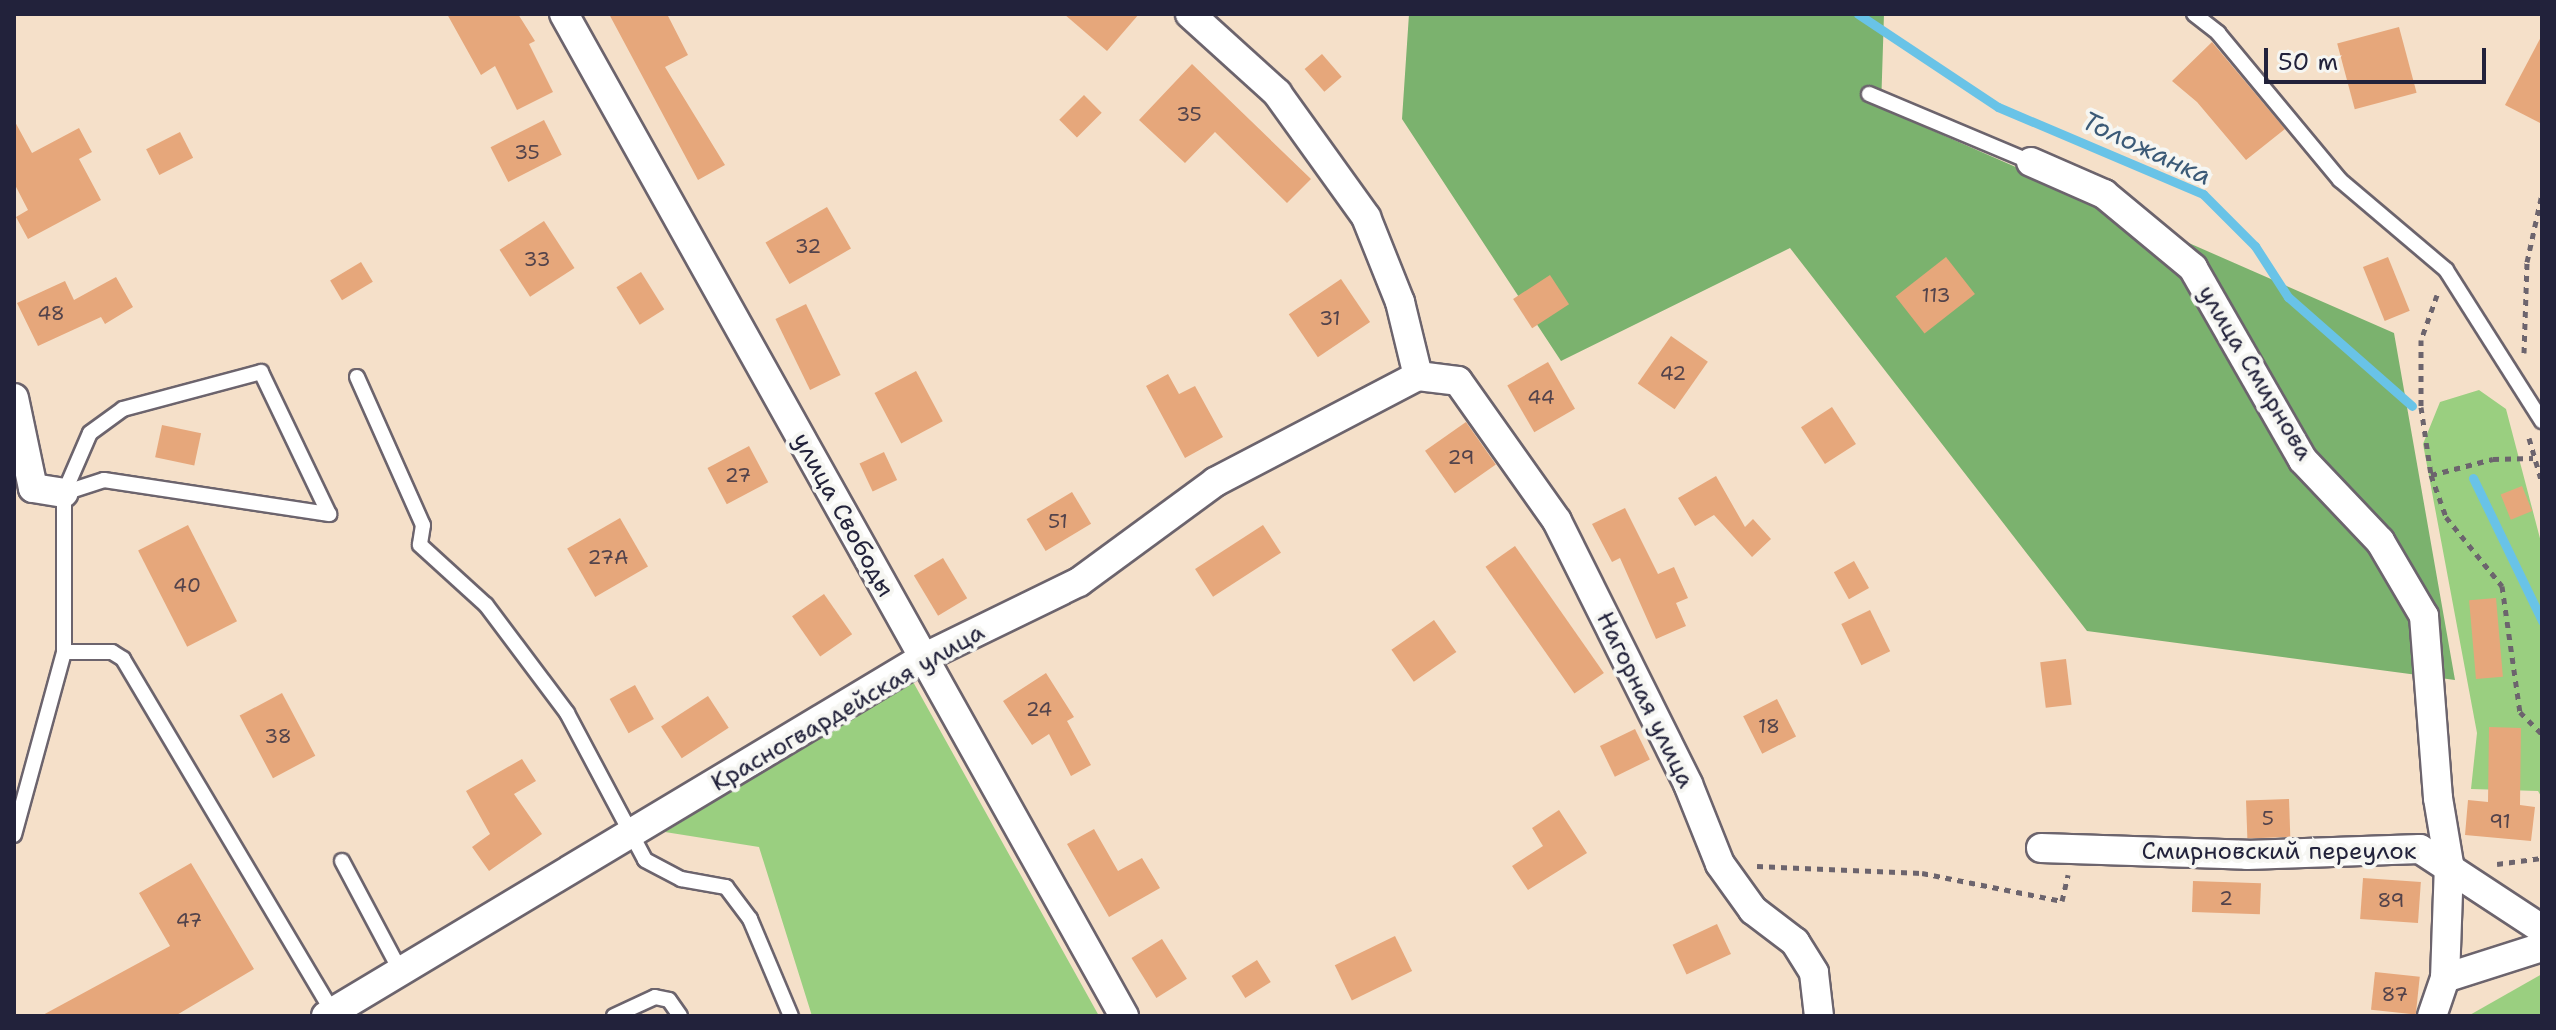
<!DOCTYPE html>
<meta charset="utf-8">
<style>
body{margin:0}
#map{position:relative;width:2556px;height:1030px;overflow:hidden;background:#f5e0c9;font-family:"Shantell Sans",sans-serif}
div>[style]{position:absolute}
.green>*{inset:0;background:#9acf80}
.forest>*{inset:0;background:#7bb26e}
.stream>*{height:9px;margin:-4.5px;padding:0 4.5px;transform-origin:4.5px;border-radius:4.5px;background:#69c3e7}
.building>*{inset:0;background:#e6a77b;transform-origin:0 0}
.path>*{height:5px;margin-top:-2.5px;transform-origin:0;background:repeating-linear-gradient(90deg,#6c646d 0 6px,transparent 0 12px)}
.roads{filter:drop-shadow(2px 0 #6c646d) drop-shadow(-2px 0 #6c646d) drop-shadow(0 2px #6c646d) drop-shadow(0 -2px #6c646d)}
.service>*{height:14px;margin:-7px;padding:0 7px;transform-origin:7px;border-radius:7px;background:#fff}
.minor>*{height:28px;margin:-14px;padding:0 14px;transform-origin:14px;border-radius:14px;background:#fff}
span{translate:-50% -50%;white-space:nowrap;text-align:center;line-height:1.15;-webkit-text-stroke:8px #f6f6f2;paint-order:stroke}
.number-label{font-size:20px;color:#53434b}
.number-label span{-webkit-text-stroke-width:0}
.street-label{font-size:24px;color:#22223b}
.water-label{font-size:26px;color:#3b5a77;font-style:italic}
.frame{position:absolute;inset:0;border:16px solid #22223b;pointer-events:none}
.scale{position:absolute;left:2264px;top:48px;width:222px;height:36px;box-sizing:border-box;border:4px solid #22223b;border-top:0;padding-left:10px;font-size:24px;line-height:28px;white-space:nowrap;color:#22223b;-webkit-text-stroke:6px #f6f6f2;paint-order:stroke}
</style>
<div id="map">
<div class="green">
<div style="clip-path:polygon(2479px 390px,2506px 409px,2542px 546px,2542px 798px,2538px 791px,2471px 789px,2477px 733px,2423px 444px,2440px 402px)"></div>
<div style="clip-path:polygon(912px 680px,1099px 1016px,812px 1016px,759px 847px,665px 832px)"></div>
<div style="clip-path:polygon(2542px 974px,2542px 1016px,2468px 1016px)"></div>
</div>
<div class="forest">
<div style="clip-path:polygon(1409px 14px,1884px 14px,1881px 108px,2394px 333px,2455px 680px,2087px 631px,1790px 248px,1561px 361px,1402px 119px)"></div>
</div>
<div class="stream">
<div style="left:1858px;top:14px;width:168px;rotate:33.6deg"></div>
<div style="left:1998px;top:107px;width:223px;rotate:23deg"></div>
<div style="left:2203px;top:194px;width:74px;rotate:45deg"></div>
<div style="left:2255px;top:246px;width:61px;rotate:57.1deg"></div>
<div style="left:2288px;top:297px;width:165px;rotate:41.3deg"></div>
<div style="left:2473px;top:478px;width:159px;rotate:64.2deg"></div>
</div>
<div class="building">
<div style="clip-path:polygon(447px 14px,518px 14px,535px 41px,529px 44px,553px 92px,517px 110px,495px 66px,481px 75px)"></div>
<div style="clip-path:polygon(609px 14px,667px 14px,688px 55px,665px 67px,725px 165px,698px 180px)"></div>
<div style="clip-path:polygon(1064px 14px,1139px 14px,1107px 51px)"></div>
<div style="left:2399px;top:27px;width:68px;height:64px;rotate:75deg"></div>
<div style="clip-path:polygon(2542px 35px,2542px 124px,2505px 105px)"></div>
<div style="clip-path:polygon(2212px 42px,2285px 129px,2246px 160px,2197px 102px,2172px 81px)"></div>
<div style="left:1322px;top:54px;width:30px;height:23px;rotate:49deg"></div>
<div style="clip-path:polygon(1192px 64px,1311px 179px,1287px 203px,1215px 132px,1185px 163px,1139px 120px)"></div>
<div style="left:1084px;top:95px;width:25px;height:35px;rotate:45deg"></div>
<div style="clip-path:polygon(14px 120px,32px 153px,79px 128px,92px 152px,79px 159px,101px 200px,28px 239px,16px 217px,28px 210px,14px 183px)"></div>
<div style="left:544px;top:120px;width:39px;height:60px;rotate:63deg"></div>
<div style="left:180px;top:132px;width:29px;height:38px;rotate:63deg"></div>
<div style="left:827px;top:207px;width:48px;height:71px;rotate:60deg"></div>
<div style="left:544px;top:221px;width:56px;height:53px;rotate:57deg"></div>
<div style="left:1946px;top:257px;width:47px;height:64px;rotate:52deg"></div>
<div style="left:2388px;top:257px;width:58px;height:27px;rotate:68deg"></div>
<div style="left:361px;top:262px;width:23px;height:36px;rotate:59deg"></div>
<div style="left:641px;top:272px;width:44px;height:29px;rotate:58deg"></div>
<div style="left:1550px;top:275px;width:35px;height:44px;rotate:57deg"></div>
<div style="clip-path:polygon(116px 277px,133px 307px,105px 324px,101px 317px,38px 346px,17px 303px,65px 281px,74px 300px)"></div>
<div style="left:1341px;top:279px;width:52px;height:63px;rotate:56deg"></div>
<div style="left:806px;top:304px;width:79px;height:34px;rotate:64deg"></div>
<div style="left:1671px;top:336px;width:45px;height:58px;rotate:35deg"></div>
<div style="left:1548px;top:362px;width:54px;height:47px;rotate:60deg"></div>
<div style="left:916px;top:371px;width:57px;height:47px;rotate:62deg"></div>
<div style="clip-path:polygon(1168px 374px,1179px 394px,1195px 386px,1223px 437px,1185px 458px,1146px 386px)"></div>
<div style="left:1832px;top:407px;width:44px;height:37px;rotate:57deg"></div>
<div style="left:1466px;top:422px;width:52px;height:50px;rotate:55deg"></div>
<div style="left:162px;top:425px;width:40px;height:33px;rotate:12deg"></div>
<div style="left:749px;top:446px;width:41px;height:47px;rotate:62deg"></div>
<div style="left:884px;top:452px;width:31px;height:27px;rotate:65deg"></div>
<div style="clip-path:polygon(1716px 476px,1745px 527px,1753px 519px,1771px 539px,1752px 557px,1714px 515px,1695px 526px,1678px 498px)"></div>
<div style="left:2522px;top:486px;width:27px;height:23px;rotate:68deg"></div>
<div style="left:1072px;top:492px;width:37px;height:53px;rotate:59deg"></div>
<div style="clip-path:polygon(1625px 508px,1658px 574px,1674px 567px,1688px 598px,1676px 603px,1686px 626px,1656px 639px,1620px 558px,1612px 562px,1592px 524px)"></div>
<div style="left:620px;top:518px;width:56px;height:61px;rotate:60deg"></div>
<div style="left:188px;top:525px;width:108px;height:56px;rotate:63deg"></div>
<div style="left:1263px;top:525px;width:33px;height:81px;rotate:57deg"></div>
<div style="left:1515px;top:546px;width:155px;height:36px;rotate:55deg"></div>
<div style="left:943px;top:558px;width:47px;height:34px;rotate:59deg"></div>
<div style="left:1854px;top:561px;width:31px;height:23px;rotate:61deg"></div>
<div style="left:824px;top:594px;width:49px;height:39px;rotate:55deg"></div>
<div style="left:2496px;top:598px;width:79px;height:27px;rotate:85deg"></div>
<div style="left:1870px;top:610px;width:46px;height:32px;rotate:64deg"></div>
<div style="left:1434px;top:620px;width:39px;height:52px;rotate:55deg"></div>
<div style="left:2066px;top:659px;width:46px;height:26px;rotate:83deg"></div>
<div style="clip-path:polygon(1046px 673px,1074px 717px,1067px 721px,1091px 765px,1071px 776px,1049px 734px,1032px 745px,1003px 701px)"></div>
<div style="left:635px;top:685px;width:39px;height:29px;rotate:61deg"></div>
<div style="left:282px;top:693px;width:71px;height:48px;rotate:62deg"></div>
<div style="left:708px;top:696px;width:38px;height:56px;rotate:57deg"></div>
<div style="left:1777px;top:699px;width:42px;height:38px;rotate:63deg"></div>
<div style="clip-path:polygon(2489px 727px,2521px 728px,2520px 805px,2535px 807px,2531px 841px,2465px 835px,2468px 800px,2488px 802px)"></div>
<div style="left:1635px;top:729px;width:34px;height:39px;rotate:64deg"></div>
<div style="clip-path:polygon(522px 759px,536px 781px,514px 794px,542px 834px,489px 871px,472px 847px,490px 834px,466px 791px)"></div>
<div style="left:2289px;top:799px;width:38px;height:43px;rotate:88deg"></div>
<div style="clip-path:polygon(1559px 810px,1587px 853px,1528px 890px,1512px 866px,1543px 846px,1532px 828px)"></div>
<div style="clip-path:polygon(1094px 829px,1118px 871px,1142px 858px,1160px 888px,1109px 917px,1067px 844px)"></div>
<div style="clip-path:polygon(191px 863px,254px 969px,175px 1016px,41px 1016px,170px 946px,139px 893px)"></div>
<div style="left:2363px;top:878px;width:58px;height:41px;rotate:4deg"></div>
<div style="left:2193px;top:881px;width:68px;height:31px;rotate:2deg"></div>
<div style="left:1717px;top:924px;width:33px;height:49px;rotate:65deg"></div>
<div style="left:1395px;top:936px;width:39px;height:67px;rotate:64deg"></div>
<div style="left:1162px;top:939px;width:47px;height:36px;rotate:58deg"></div>
<div style="left:1257px;top:960px;width:26px;height:30px;rotate:58deg"></div>
<div style="left:2375px;top:972px;width:45px;height:38px;rotate:6deg"></div>
</div>
<div class="path">
<div style="left:2437px;top:295px;width:48px;rotate:109.6deg"></div>
<div style="left:2421px;top:340px;width:67px;rotate:90deg"></div>
<div style="left:2421px;top:407px;width:69px;rotate:81.6deg"></div>
<div style="left:2431px;top:475px;width:45px;rotate:70.3deg"></div>
<div style="left:2446px;top:517px;width:89px;rotate:50.9deg"></div>
<div style="left:2502px;top:586px;width:127px;rotate:81.9deg"></div>
<div style="left:2520px;top:712px;width:31px;rotate:45deg"></div>
<div style="left:2524px;top:353px;width:91px;rotate:-88.1deg"></div>
<div style="left:2527px;top:262px;width:70px;rotate:-77.6deg"></div>
<div style="left:2529px;top:438px;width:47px;rotate:73.9deg"></div>
<div style="left:2431px;top:475px;width:64px;rotate:-14.5deg"></div>
<div style="left:2493px;top:459px;width:40px;rotate:-1.4deg"></div>
<div style="left:2497px;top:864px;width:45px;rotate:-7.6deg"></div>
<div style="left:1757px;top:866px;width:165px;rotate:2.4deg"></div>
<div style="left:1922px;top:873px;width:143px;rotate:11.3deg"></div>
<div style="left:2062px;top:901px;width:27px;rotate:-77deg"></div>
</div>
<div class="roads">
<div class="service">
<div style="left:2194px;top:14px;width:31px;rotate:38deg"></div>
<div style="left:2218px;top:33px;width:191px;rotate:50.3deg"></div>
<div style="left:2340px;top:180px;width:139px;rotate:40.3deg"></div>
<div style="left:2446px;top:270px;width:179px;rotate:57.6deg"></div>
<div style="left:1869px;top:94px;width:176px;rotate:22.8deg"></div>
<div style="left:357px;top:377px;width:162px;rotate:66deg"></div>
<div style="left:423px;top:525px;width:20px;rotate:99deg"></div>
<div style="left:420px;top:545px;width:89px;rotate:42.3deg"></div>
<div style="left:486px;top:605px;width:135px;rotate:53.1deg"></div>
<div style="left:567px;top:713px;width:166px;rotate:62deg"></div>
<div style="left:645px;top:860px;width:41px;rotate:27.8deg"></div>
<div style="left:681px;top:879px;width:46px;rotate:10.1deg"></div>
<div style="left:726px;top:887px;width:40px;rotate:53deg"></div>
<div style="left:750px;top:919px;width:105px;rotate:67.1deg"></div>
<div style="left:64px;top:493px;width:42px;rotate:-18deg"></div>
<div style="left:104px;top:480px;width:228px;rotate:8.6deg"></div>
<div style="left:64px;top:652px;width:48px"></div>
<div style="left:112px;top:652px;width:13px;rotate:32deg"></div>
<div style="left:123px;top:659px;width:411px;rotate:59.3deg"></div>
<div style="left:14px;top:835px;width:190px;rotate:-74.7deg"></div>
<div style="left:64px;top:652px;width:159px;rotate:-90deg"></div>
<div style="left:64px;top:493px;width:65px;rotate:-66.6deg"></div>
<div style="left:90px;top:433px;width:41px;rotate:-36deg"></div>
<div style="left:123px;top:409px;width:143px;rotate:-15deg"></div>
<div style="left:261px;top:372px;width:157px;rotate:64.4deg"></div>
<div style="left:342px;top:861px;width:126px;rotate:62deg"></div>
<div style="left:614px;top:1016px;width:45px;rotate:-24.9deg"></div>
<div style="left:655px;top:997px;width:14px;rotate:12deg"></div>
<div style="left:669px;top:1000px;width:19px;rotate:55deg"></div>
</div>
<div class="minor">
<div style="left:564px;top:14px;width:1148px;rotate:60.8deg"></div>
<div style="left:1190px;top:14px;width:118px;rotate:42.2deg"></div>
<div style="left:1277px;top:93px;width:153px;rotate:54.3deg"></div>
<div style="left:1366px;top:217px;width:92px;rotate:68.2deg"></div>
<div style="left:1400px;top:302px;width:76px;rotate:76.3deg"></div>
<div style="left:2031px;top:162px;width:80px;rotate:23.7deg"></div>
<div style="left:2104px;top:194px;width:116px;rotate:39.7deg"></div>
<div style="left:2193px;top:268px;width:221px;rotate:60.2deg"></div>
<div style="left:2303px;top:460px;width:112px;rotate:46.5deg"></div>
<div style="left:2380px;top:541px;width:87px;rotate:59.6deg"></div>
<div style="left:2424px;top:616px;width:183px;rotate:85.6deg"></div>
<div style="left:2438px;top:798px;width:67px;rotate:80.5deg"></div>
<div style="left:2449px;top:864px;width:114px;rotate:92deg"></div>
<div style="left:2445px;top:978px;width:40px;rotate:108.9deg"></div>
<div style="left:14px;top:398px;width:92px;rotate:78.1deg"></div>
<div style="left:33px;top:488px;width:31px;rotate:9deg"></div>
<div style="left:2041px;top:848px;width:206px;rotate:1.9deg"></div>
<div style="left:2247px;top:855px;width:173px;rotate:-2deg"></div>
<div style="left:2420px;top:849px;width:146px;rotate:33.3deg"></div>
<div style="left:2445px;top:978px;width:102px;rotate:-17.7deg"></div>
<div style="left:326px;top:1016px;width:696px;rotate:-30.95deg"></div>
<div style="left:923px;top:658px;width:174px;rotate:-26deg"></div>
<div style="left:1079px;top:582px;width:169px;rotate:-36.3deg"></div>
<div style="left:1215px;top:482px;width:229px;rotate:-27.6deg"></div>
<div style="left:1418px;top:376px;width:40px;rotate:7.1deg"></div>
<div style="left:1458px;top:381px;width:171px;rotate:54.7deg"></div>
<div style="left:1557px;top:521px;width:294px;rotate:63.5deg"></div>
<div style="left:1688px;top:784px;width:86px;rotate:68.2deg"></div>
<div style="left:1720px;top:864px;width:57px;rotate:54.3deg"></div>
<div style="left:1753px;top:910px;width:53px;rotate:37.3deg"></div>
<div style="left:1795px;top:942px;width:36px;rotate:58deg"></div>
<div style="left:1814px;top:973px;width:43px;rotate:83.4deg"></div>
</div>
</div>
<div class="number-label">
<span style="left:1189px;top:114px">35</span>
<span style="left:527px;top:152px">35</span>
<span style="left:808px;top:246px">32</span>
<span style="left:537px;top:259px">33</span>
<span style="left:1936px;top:295px">113</span>
<span style="left:51px;top:313px">48</span>
<span style="left:1330px;top:318px">31</span>
<span style="left:1673px;top:373px">42</span>
<span style="left:1541px;top:397px">44</span>
<span style="left:1461px;top:457px">29</span>
<span style="left:738px;top:475px">27</span>
<span style="left:1058px;top:521px">51</span>
<span style="left:608px;top:557px">27А</span>
<span style="left:187px;top:585px">40</span>
<span style="left:1039px;top:709px">24</span>
<span style="left:1769px;top:726px">18</span>
<span style="left:278px;top:736px">38</span>
<span style="left:2268px;top:818px">5</span>
<span style="left:2500px;top:821px">91</span>
<span style="left:2226px;top:898px">2</span>
<span style="left:2391px;top:900px">89</span>
<span style="left:189px;top:920px">47</span>
<span style="left:2395px;top:994px">87</span>
</div>
<div class="street-label">
<span style="left:2255px;top:373px;rotate:59deg">улица Смирнова</span>
<span style="left:843px;top:515px;rotate:61deg">улица Свободы</span>
<span style="left:1645px;top:700px;rotate:64deg">Нагорная улица</span>
<span style="left:848px;top:708px;rotate:-30deg">Красногвардейская улица</span>
<span style="left:2279px;top:852px">Смирновский переулок</span>
</div>
<div class="water-label">
<span style="left:2147px;top:148px;rotate:25deg">Толожанка</span>
</div>
<div class="frame"></div>
<div class="scale">50 m</div>
</div>
